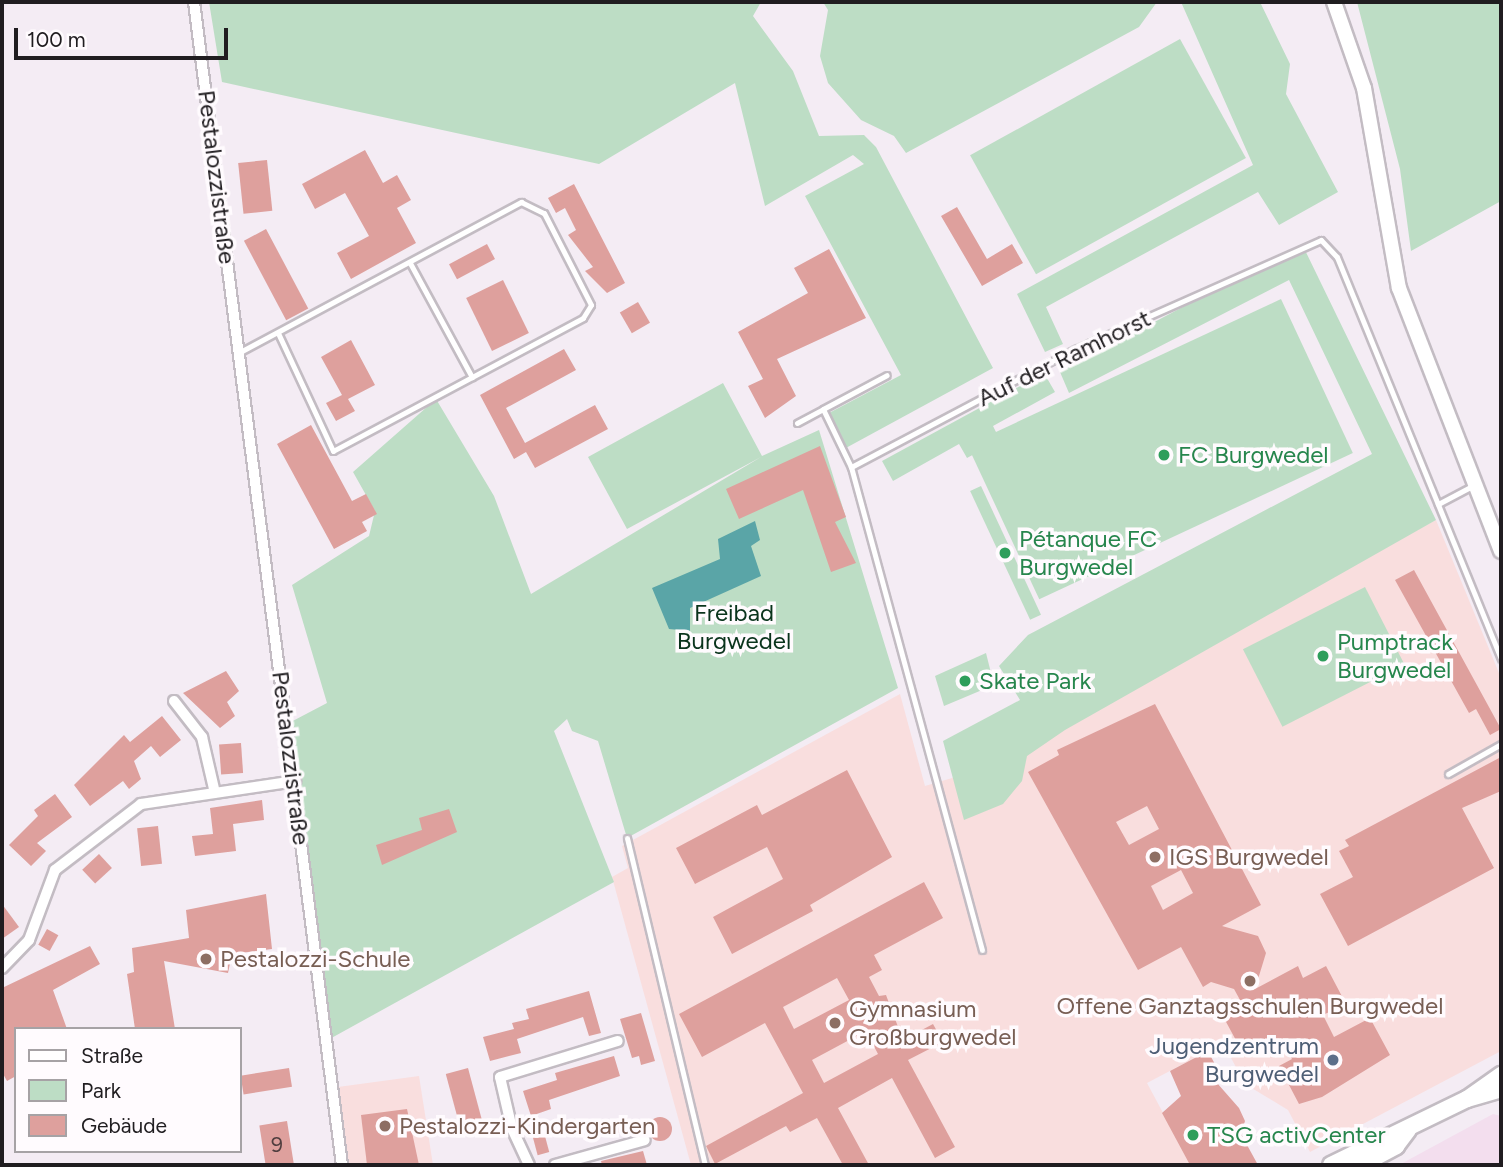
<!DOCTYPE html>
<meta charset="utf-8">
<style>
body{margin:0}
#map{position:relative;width:1503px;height:1167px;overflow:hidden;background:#f4ecf4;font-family:Figtree,sans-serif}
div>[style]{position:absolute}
.commercial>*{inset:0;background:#f3deee}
.education>*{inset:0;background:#f9dede}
.green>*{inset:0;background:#bdddc5;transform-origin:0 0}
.water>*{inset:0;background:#5aa5a7}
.building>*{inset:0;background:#dea09d;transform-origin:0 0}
.round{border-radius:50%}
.roads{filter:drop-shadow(2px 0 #c3bcc3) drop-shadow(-2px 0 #c3bcc3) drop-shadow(0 2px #c3bcc3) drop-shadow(0 -2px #c3bcc3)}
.service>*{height:5px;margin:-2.5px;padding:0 2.5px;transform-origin:2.5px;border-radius:2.5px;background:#fff}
.minor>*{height:10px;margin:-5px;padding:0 5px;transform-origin:5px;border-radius:5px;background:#fff}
.tertiary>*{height:14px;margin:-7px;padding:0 7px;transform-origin:7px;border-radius:7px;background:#fff}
.secondary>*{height:16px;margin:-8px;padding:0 8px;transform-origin:8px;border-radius:8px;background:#fff}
.dots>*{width:19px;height:19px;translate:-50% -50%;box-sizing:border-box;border:4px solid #fffbfe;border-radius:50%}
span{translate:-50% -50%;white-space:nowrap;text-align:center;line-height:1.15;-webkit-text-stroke:7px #fffbfe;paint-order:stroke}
.number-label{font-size:21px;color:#503e3f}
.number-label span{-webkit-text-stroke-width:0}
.street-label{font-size:24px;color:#201d20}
.leisure-label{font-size:24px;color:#27864d}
.left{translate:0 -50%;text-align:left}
.park-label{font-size:24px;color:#0a341c}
.education-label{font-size:24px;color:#785e54}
.service-label{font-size:24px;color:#4e5e75}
.right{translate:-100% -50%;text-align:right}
.frame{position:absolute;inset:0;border:4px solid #201d20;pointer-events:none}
.legend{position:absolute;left:14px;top:1027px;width:228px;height:126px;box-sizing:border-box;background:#fffbfe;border:2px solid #a6a2a5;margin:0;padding:9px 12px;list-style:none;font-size:21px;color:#201d20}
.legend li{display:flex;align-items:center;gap:14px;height:35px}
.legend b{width:35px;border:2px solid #a6a2a5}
.scale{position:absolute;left:14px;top:28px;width:214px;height:32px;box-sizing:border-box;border:4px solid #201d20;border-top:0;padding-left:9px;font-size:21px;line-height:24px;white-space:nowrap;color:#201d20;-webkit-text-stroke:5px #fffbfe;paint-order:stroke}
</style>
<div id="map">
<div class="commercial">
<div style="clip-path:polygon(1493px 1114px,1501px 1116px,1501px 1165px,1399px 1165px)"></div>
</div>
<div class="education">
<div style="clip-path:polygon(1436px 520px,1501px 678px,1501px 1051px,1310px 1152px,1288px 1110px,1245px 1084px,1223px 1043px,1147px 1083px,1191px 1165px,691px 1165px,612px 877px,628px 868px,622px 846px,900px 694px,925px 786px,952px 778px)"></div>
<div style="clip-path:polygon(419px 1076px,433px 1165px,349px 1165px,338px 1087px)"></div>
</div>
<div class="green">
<div style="clip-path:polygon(209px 2px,761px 2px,753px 16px,793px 71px,819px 136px,864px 135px,876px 147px,993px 368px,844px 449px,829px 413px,901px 375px,805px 196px,864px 164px,853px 155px,765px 206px,735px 83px,599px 164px,222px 82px)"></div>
<div style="clip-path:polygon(823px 2px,1157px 2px,1139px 27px,906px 153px,894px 136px,861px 120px,828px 83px,820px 56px,828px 10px)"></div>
<div style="clip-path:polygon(1181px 2px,1260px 2px,1290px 64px,1286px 94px,1338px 192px,1279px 225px,1258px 192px,1046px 307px,1063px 344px,1045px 352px,1017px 294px,1253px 165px)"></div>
<div style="clip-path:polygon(1357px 2px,1501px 2px,1501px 201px,1411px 251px,1400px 169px)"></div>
<div style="left:1180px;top:39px;width:136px;height:240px;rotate:61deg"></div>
<div style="clip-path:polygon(1302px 244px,1436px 520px,1065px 730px,1027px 756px,1022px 781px,1003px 804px,964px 820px,943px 741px,1020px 700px,999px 666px,1028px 635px,1372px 454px,1289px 280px,1069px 393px,1060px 372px)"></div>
<div style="left:1281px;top:299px;width:170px;height:346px;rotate:65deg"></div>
<div style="clip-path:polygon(1044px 373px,1055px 392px,993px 426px,1000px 440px,967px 458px,959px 444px,893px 481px,882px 461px)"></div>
<div style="clip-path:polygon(723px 383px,762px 456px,819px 430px,898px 688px,627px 838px,598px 741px,572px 731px,567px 719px,554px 731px,614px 882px,326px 1041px,287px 724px,327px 703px,292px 585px,369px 536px,375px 511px,353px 472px,436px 399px,494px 496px,531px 594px,761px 457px,627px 529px,588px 457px)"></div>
<div style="left:981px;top:486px;width:142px;height:12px;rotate:65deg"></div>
<div style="left:1365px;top:587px;width:87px;height:137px;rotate:63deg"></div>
<div style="clip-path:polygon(986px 653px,994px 685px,944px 706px,935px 676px)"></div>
</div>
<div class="water">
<div style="clip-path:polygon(755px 521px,760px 540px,751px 546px,761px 576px,690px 608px,690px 631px,669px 629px,652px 588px,720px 559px,718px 539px)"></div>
</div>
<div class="building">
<div style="clip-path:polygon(365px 150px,383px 183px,397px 175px,411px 200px,397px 208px,416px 243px,351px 279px,337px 253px,369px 236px,345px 193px,315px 209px,302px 184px)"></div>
<div style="left:267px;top:160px;width:51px;height:29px;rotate:84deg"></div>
<div style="clip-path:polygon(574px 184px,625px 283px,607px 293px,585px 271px,593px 267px,568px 235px,576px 230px,565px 208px,556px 213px,548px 198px)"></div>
<div style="clip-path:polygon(957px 207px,987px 259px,1012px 244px,1023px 263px,982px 286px,941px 216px)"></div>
<div style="left:266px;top:229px;width:90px;height:25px;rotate:62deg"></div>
<div style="left:487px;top:244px;width:17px;height:43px;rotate:62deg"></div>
<div style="clip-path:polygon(829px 249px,866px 318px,777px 359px,796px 396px,765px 418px,748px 386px,763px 379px,738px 332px,808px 293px,794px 268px)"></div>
<div style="left:503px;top:280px;width:59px;height:41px;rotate:64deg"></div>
<div style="left:638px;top:302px;width:24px;height:21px;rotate:60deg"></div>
<div style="clip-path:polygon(351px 340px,375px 385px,348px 399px,355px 411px,336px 421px,326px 403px,342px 395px,321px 357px)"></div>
<div style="clip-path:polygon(564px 349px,576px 370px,506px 408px,525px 443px,595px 405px,608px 429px,535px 468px,526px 452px,514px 459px,480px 395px)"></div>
<div style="clip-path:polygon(311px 425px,352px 501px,366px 494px,377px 514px,362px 522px,367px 531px,334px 549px,277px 444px)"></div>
<div style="clip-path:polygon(820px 446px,846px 517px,835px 522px,856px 563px,831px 572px,803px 490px,739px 519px,726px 489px)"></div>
<div style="clip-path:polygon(1414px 570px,1501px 729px,1490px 735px,1476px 709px,1469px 713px,1395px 580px)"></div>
<div style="clip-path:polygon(226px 671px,239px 691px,227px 702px,235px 716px,220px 728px,183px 693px)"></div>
<div style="clip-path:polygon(evenodd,1155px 704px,1261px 905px,1222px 926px,1258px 936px,1266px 953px,1255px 989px,1298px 966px,1303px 978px,1326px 966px,1346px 1004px,1323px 1015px,1334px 1037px,1370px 1018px,1390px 1055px,1322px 1097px,1299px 1104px,1279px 1066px,1292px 1059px,1281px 1038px,1245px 1057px,1225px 1020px,1245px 1009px,1234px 989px,1211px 982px,1203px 987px,1181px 947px,1138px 970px,1028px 772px,1059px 755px,1057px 750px,1155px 704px,1147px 806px,1159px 829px,1129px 845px,1116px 822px,1147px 806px,1155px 704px,1181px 870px,1193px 893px,1163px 910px,1151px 886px,1181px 870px)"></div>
<div style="clip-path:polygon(162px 716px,181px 740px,160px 757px,151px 746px,134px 761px,141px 779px,129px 789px,123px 781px,90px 806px,74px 785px,124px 735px,130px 742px)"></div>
<div style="left:241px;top:743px;width:30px;height:22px;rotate:86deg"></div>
<div style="clip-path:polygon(1501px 757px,1501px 791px,1462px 808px,1494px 868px,1348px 946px,1320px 894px,1353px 877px,1339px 851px,1349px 846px,1345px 840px)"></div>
<div style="clip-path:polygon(847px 770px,892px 857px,810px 905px,813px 911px,732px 954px,713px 917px,783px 879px,767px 847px,695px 884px,676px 848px,757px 805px,762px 815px)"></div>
<div style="clip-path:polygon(55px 794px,72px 817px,37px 843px,46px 851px,31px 866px,9px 845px,38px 816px,34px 810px)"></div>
<div style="clip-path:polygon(262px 800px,264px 820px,233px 824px,236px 851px,195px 856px,192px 836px,213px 834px,210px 808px)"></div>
<div style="clip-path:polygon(449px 809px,457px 832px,382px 865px,376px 845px,422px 830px,419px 818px)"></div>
<div style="left:158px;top:826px;width:38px;height:21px;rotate:84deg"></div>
<div style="left:99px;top:854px;width:19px;height:23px;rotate:47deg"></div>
<div style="clip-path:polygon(evenodd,924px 882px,943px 918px,874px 955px,882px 970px,869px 977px,879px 996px,886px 995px,903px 1040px,933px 1024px,943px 1042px,908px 1060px,955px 1147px,935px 1158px,892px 1078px,838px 1108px,869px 1165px,843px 1165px,817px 1118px,790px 1132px,786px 1126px,715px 1164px,706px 1146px,803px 1093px,765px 1023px,702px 1057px,679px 1014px,924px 882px,837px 978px,849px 1000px,794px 1029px,783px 1007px,837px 978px,924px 882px,866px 1031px,878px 1054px,824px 1083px,812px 1060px,866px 1031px)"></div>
<div style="clip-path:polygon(266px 894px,272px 949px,232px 954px,228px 973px,164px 961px,175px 1029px,135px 1029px,127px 974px,134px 972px,132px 948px,189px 938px,186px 910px)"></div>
<div style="clip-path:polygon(2px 904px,19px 927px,2px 939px)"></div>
<div style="left:47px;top:929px;width:13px;height:18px;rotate:29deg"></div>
<div style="clip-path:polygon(90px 946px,100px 964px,53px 990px,67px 1029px,16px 1029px,16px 1076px,7px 1081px,2px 1072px,2px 988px)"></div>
<div style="clip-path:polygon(589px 991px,601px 1033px,589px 1036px,583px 1017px,517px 1039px,521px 1053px,490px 1061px,483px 1037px,514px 1029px,512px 1023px,529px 1019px,526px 1009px)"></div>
<div style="clip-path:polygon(641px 1013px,655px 1061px,641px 1065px,639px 1056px,632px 1058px,620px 1019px)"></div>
<div style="clip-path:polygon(1208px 1051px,1218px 1070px,1210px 1075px,1239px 1108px,1245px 1121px,1241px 1134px,1258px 1165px,1190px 1165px,1162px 1113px,1181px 1096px,1170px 1071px)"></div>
<div style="clip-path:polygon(614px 1056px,620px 1076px,549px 1100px,551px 1109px,531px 1116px,523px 1091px,557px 1080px,555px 1073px)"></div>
<div style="left:289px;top:1068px;width:19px;height:49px;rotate:81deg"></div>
<div style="left:468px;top:1068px;width:54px;height:23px;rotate:75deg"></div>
<div style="clip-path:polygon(407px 1109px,419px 1165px,367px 1165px,361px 1115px)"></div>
<div class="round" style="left:648px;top:1117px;width:24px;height:24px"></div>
<div style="left:627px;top:1117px;width:12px;height:19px;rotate:70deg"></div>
<div style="left:287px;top:1121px;width:45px;height:28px;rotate:81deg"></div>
<div style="left:542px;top:1125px;width:28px;height:12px;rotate:75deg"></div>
<div style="clip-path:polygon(643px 1151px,647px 1165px,602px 1165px,601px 1161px)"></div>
</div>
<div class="roads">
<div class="service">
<div style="left:410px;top:263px;width:130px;rotate:61.5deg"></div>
<div style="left:240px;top:352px;width:319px;rotate:-28.1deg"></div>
<div style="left:521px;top:202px;width:25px;rotate:26deg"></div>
<div style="left:544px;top:213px;width:103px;rotate:62.9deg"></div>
<div style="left:591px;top:305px;width:15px;rotate:122deg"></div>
<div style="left:583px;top:318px;width:283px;rotate:152deg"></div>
<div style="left:333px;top:451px;width:130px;rotate:-115deg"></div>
<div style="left:797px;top:423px;width:30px;rotate:-28deg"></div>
<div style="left:851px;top:467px;width:64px;rotate:-115.8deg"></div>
<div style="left:823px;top:409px;width:72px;rotate:-28deg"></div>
<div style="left:1438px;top:504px;width:41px;rotate:-27.8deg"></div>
<div style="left:1448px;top:774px;width:61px;rotate:-29.5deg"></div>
<div style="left:627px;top:838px;width:336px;rotate:76.6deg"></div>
<div style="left:982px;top:950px;width:500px;rotate:-105.17deg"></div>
<div style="left:851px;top:467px;width:253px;rotate:-27.8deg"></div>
<div style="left:1075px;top:349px;width:269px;rotate:-23.9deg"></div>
<div style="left:1321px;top:240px;width:23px;rotate:47deg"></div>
<div style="left:1337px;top:257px;width:434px;rotate:67.8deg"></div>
</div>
<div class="minor">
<div style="left:194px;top:2px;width:1172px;rotate:82.75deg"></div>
<div style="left:174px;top:701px;width:46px;rotate:52.1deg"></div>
<div style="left:202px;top:737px;width:57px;rotate:76.9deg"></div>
<div style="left:2px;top:968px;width:39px;rotate:-46deg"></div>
<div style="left:29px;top:940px;width:75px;rotate:-69.6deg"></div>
<div style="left:55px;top:870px;width:108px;rotate:-37.5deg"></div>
<div style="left:141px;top:804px;width:156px;rotate:-8.5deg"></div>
<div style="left:529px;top:1165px;width:40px;rotate:-115deg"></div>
<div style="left:512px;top:1129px;width:53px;rotate:-103deg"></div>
<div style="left:500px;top:1077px;width:123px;rotate:-17deg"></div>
<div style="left:555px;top:1165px;width:93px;rotate:-15.5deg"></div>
</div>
<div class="tertiary">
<div style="left:1334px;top:2px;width:91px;rotate:70.8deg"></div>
<div style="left:1364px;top:88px;width:203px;rotate:80.1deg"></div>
<div style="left:1399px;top:288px;width:282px;rotate:68.8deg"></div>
</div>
<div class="secondary">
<div style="left:1467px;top:1099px;width:35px;rotate:-16deg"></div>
<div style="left:1331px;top:1165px;width:151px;rotate:-25.9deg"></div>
<div style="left:1467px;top:1099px;width:42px;rotate:-35.2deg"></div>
<div style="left:1361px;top:1165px;width:40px;rotate:-28deg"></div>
<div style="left:1396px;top:1146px;width:20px;rotate:-53deg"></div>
</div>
</div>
<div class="dots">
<div style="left:1164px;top:455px;background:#2e9e5b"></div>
<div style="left:1005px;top:553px;background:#2e9e5b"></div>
<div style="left:1323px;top:656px;background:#2e9e5b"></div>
<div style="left:965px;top:681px;background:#2e9e5b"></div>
<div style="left:1155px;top:857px;background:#8d6e63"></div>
<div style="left:206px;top:959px;background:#8d6e63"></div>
<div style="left:1250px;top:981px;background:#8d6e63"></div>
<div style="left:835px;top:1023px;background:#8d6e63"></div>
<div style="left:1333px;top:1060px;background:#5c6f8a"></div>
<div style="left:385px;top:1126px;background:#8d6e63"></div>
<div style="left:1193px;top:1135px;background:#2e9e5b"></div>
</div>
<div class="number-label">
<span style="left:277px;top:1145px">9</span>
</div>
<div class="street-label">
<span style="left:217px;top:177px;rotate:83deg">Pestalozzistraße</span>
<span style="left:1064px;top:358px;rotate:-26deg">Auf der Ramhorst</span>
<span style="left:291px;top:758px;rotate:83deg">Pestalozzistraße</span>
</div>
<div class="leisure-label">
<span class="left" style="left:1178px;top:455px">FC Burgwedel</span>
<span class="left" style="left:1019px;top:553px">Pétanque FC<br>Burgwedel</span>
<span class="left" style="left:1337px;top:656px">Pumptrack<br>Burgwedel</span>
<span class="left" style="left:979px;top:681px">Skate Park</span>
<span class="left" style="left:1207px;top:1135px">TSG activCenter</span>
</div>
<div class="park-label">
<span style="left:734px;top:627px">Freibad<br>Burgwedel</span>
</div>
<div class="education-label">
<span class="left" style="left:1169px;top:857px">IGS Burgwedel</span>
<span class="left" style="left:220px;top:959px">Pestalozzi-Schule</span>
<span style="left:1250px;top:1006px">Offene Ganztagsschulen Burgwedel</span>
<span class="left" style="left:849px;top:1023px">Gymnasium<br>Großburgwedel</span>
<span class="left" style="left:399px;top:1126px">Pestalozzi-Kindergarten</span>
</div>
<div class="service-label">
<span class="right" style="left:1319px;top:1060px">Jugendzentrum<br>Burgwedel</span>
</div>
<div class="frame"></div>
<ul class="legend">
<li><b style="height:9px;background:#fff"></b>Straße</li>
<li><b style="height:19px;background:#bdddc5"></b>Park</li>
<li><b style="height:19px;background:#dea09d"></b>Gebäude</li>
</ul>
<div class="scale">100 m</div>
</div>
